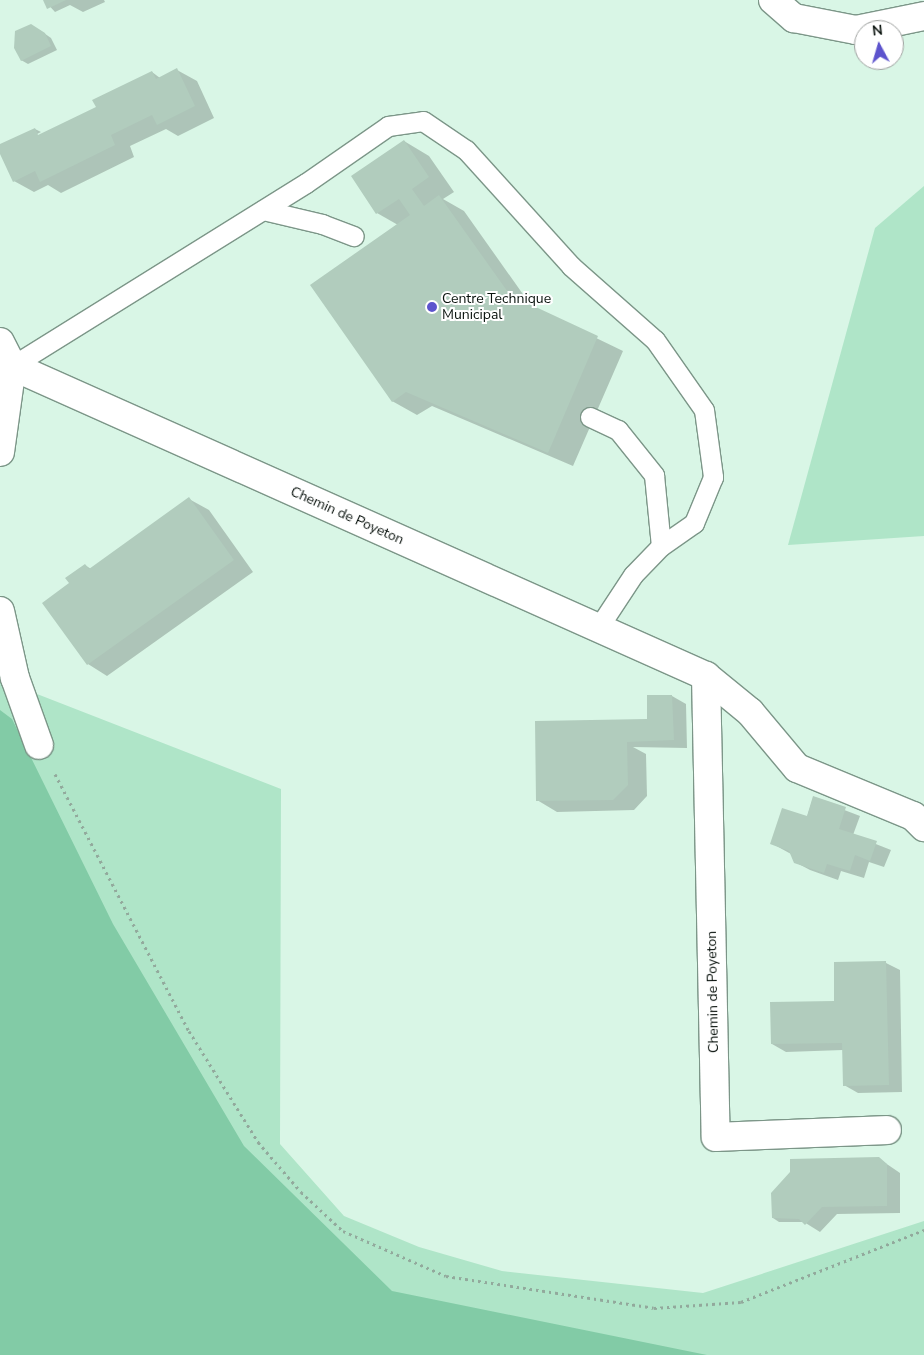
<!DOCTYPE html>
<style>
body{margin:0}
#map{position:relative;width:924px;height:1355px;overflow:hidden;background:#d9f6e6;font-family:"Nunito Sans",sans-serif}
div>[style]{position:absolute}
.green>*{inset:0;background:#afe5c8}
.forest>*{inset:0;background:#82cba6}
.shadow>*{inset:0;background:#0003}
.building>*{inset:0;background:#b1ccbd}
.path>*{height:3px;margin-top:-1.5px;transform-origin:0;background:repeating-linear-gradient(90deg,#92a99c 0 2.5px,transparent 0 6.5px)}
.roads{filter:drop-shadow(1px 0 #7c9688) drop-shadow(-1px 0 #7c9688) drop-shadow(0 1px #7c9688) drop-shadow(0 -1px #7c9688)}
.service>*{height:19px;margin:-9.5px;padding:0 9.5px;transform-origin:9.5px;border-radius:9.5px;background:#fff}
.minor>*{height:28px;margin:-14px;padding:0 14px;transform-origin:14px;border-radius:14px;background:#fff}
.dots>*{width:14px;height:14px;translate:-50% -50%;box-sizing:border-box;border:2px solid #fff;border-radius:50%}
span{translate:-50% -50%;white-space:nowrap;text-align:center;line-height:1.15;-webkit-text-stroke:4px #fff;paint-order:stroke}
.poi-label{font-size:14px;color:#09120d}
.left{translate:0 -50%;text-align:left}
.street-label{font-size:14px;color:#09120d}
.north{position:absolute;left:854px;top:20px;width:50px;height:50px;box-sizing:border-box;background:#fff;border:1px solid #9da09e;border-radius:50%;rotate:354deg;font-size:14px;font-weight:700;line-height:20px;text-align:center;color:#09120d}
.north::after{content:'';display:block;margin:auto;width:18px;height:22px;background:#5d54cd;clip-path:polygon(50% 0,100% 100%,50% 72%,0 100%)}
</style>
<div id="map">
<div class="green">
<div style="clip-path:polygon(924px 186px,924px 536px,788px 545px,875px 228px)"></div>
<div style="clip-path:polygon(0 670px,37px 694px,281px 789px,280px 1144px,344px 1216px,419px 1247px,502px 1271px,703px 1293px,924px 1221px,924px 1355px,0 1355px)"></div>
</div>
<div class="forest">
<div style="clip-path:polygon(0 710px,12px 719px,113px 924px,244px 1146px,392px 1291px,707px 1355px,0 1355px)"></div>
</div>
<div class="shadow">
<div style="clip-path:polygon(44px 0,104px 0,105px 2px,83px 12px,70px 5px,55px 12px)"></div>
<div style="clip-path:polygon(38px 29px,51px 38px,57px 50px,28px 64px,21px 60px)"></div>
<div style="clip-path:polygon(177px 70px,197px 81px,214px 118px,178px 136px,166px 129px,130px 146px,134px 157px,61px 193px,48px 185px,34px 192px,14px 181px,0 146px,35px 129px,41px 132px,25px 140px,27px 142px,98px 108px,152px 72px,160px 78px)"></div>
<div style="clip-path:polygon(404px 141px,429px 156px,454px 192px,443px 199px,464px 211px,532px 307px,623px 351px,573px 466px,432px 406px,417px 415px,392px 401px,398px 225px,377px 213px)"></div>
<div style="clip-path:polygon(189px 499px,209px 510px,253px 572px,107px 676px,88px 664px,85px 565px,91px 569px)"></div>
<div style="clip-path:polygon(672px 696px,686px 704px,687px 748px,633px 747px,646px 754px,647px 796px,634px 810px,557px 812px,537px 800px,649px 721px)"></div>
<div style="clip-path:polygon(813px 798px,860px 816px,853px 835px,891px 850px,884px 867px,869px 862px,864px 878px,841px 871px,838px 880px,810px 870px,795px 862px,791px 854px,771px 843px,807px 817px)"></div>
<div style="clip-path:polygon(886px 963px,900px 970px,902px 1092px,858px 1093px,844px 1085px,843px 1050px,786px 1052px,772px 1044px,836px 1002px)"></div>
<div style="clip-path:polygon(878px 1158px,900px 1173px,900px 1213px,837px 1214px,820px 1232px,804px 1222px,779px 1222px,773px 1218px)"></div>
</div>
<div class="building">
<div style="clip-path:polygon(43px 0,66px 0,47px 9px)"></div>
<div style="clip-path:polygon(31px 24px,45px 33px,51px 46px,21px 61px,14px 48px,15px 31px)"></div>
<div style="clip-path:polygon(177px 68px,195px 106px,157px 125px,152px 115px,111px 135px,115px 145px,40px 182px,35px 171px,13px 182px,0 154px,0 144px,35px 128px,38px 135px,96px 107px,92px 100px,152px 71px,156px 79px)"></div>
<div style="clip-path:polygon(404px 140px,429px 177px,412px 189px,424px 206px,439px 195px,510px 295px,598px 336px,548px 453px,406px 392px,392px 402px,310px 285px,410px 215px,399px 199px,376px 214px,351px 176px)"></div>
<div style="clip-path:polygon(189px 497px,234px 560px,87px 665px,42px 603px,69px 583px,65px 578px,85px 564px,89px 569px)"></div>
<div style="clip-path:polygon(647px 695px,672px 695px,674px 740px,627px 742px,628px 785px,613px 800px,536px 801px,535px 721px,647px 719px)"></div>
<div style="clip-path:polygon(813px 796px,846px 807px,839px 829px,877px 841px,870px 861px,855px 855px,850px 871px,827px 864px,824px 873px,794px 863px,789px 851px,770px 844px,782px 808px,807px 816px)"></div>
<div style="clip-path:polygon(886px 961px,889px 1085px,843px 1086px,842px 1043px,771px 1044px,770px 1002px,834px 1001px,834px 962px)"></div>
<div style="clip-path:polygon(879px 1157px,887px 1164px,887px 1206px,822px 1207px,805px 1225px,799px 1219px,772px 1218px,771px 1193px,790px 1172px,790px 1159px)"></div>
</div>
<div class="path">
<div style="left:55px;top:774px;width:290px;rotate:62.5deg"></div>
<div style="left:189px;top:1031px;width:131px;rotate:58.1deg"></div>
<div style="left:258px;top:1142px;width:66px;rotate:49.3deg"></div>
<div style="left:301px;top:1192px;width:57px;rotate:42.9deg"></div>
<div style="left:343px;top:1231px;width:112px;rotate:23.6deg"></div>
<div style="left:446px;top:1276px;width:210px;rotate:8.7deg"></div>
<div style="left:654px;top:1308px;width:87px;rotate:-3.9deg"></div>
<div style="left:741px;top:1302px;width:197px;rotate:-21.5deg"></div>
</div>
<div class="roads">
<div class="service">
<div style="left:263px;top:210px;width:61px;rotate:13.3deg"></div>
<div style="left:322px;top:224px;width:34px;rotate:21deg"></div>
<div style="left:12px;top:366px;width:346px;rotate:-31.9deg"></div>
<div style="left:306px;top:183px;width:100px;rotate:-34.8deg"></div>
<div style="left:388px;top:126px;width:35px;rotate:-8deg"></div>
<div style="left:423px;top:121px;width:52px;rotate:34deg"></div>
<div style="left:466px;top:150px;width:156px;rotate:47.8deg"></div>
<div style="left:571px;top:266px;width:112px;rotate:41.4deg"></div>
<div style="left:655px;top:340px;width:85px;rotate:55deg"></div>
<div style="left:704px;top:410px;width:68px;rotate:82.3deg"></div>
<div style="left:713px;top:477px;width:50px;rotate:112.4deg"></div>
<div style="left:694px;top:523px;width:40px;rotate:145.1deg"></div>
<div style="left:661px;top:546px;width:40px;rotate:134deg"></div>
<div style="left:633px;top:575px;width:64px;rotate:123.4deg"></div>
<div style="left:590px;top:417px;width:31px;rotate:25deg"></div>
<div style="left:618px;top:430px;width:58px;rotate:51.3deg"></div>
<div style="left:654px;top:475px;width:71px;rotate:84.4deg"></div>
</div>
<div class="minor">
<div style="left:773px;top:0;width:28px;rotate:41deg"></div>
<div style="left:794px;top:18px;width:63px;rotate:11deg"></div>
<div style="left:856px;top:30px;width:69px;rotate:-11.6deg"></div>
<div style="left:0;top:342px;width:27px;rotate:63deg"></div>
<div style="left:12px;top:366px;width:760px;rotate:24.07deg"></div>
<div style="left:706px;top:676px;width:57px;rotate:39.3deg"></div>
<div style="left:750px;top:712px;width:73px;rotate:50deg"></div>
<div style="left:797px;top:768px;width:126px;rotate:22.5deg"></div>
<div style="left:913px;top:816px;width:16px;rotate:45deg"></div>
<div style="left:0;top:452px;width:87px;rotate:-82.1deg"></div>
<div style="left:0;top:611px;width:69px;rotate:77.4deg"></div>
<div style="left:15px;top:678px;width:71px;rotate:70.3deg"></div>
<div style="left:706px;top:676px;width:461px;rotate:88.8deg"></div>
<div style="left:716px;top:1137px;width:171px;rotate:-2.3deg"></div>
</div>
</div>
<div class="dots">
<div style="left:432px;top:307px;background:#5d54cd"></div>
</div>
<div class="poi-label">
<span class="left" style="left:442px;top:307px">Centre Technique<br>Municipal</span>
</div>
<div class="street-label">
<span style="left:347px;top:516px;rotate:24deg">Chemin de Poyeton</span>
<span style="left:713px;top:992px;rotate:-91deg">Chemin de Poyeton</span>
</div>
<div class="north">N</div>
</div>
